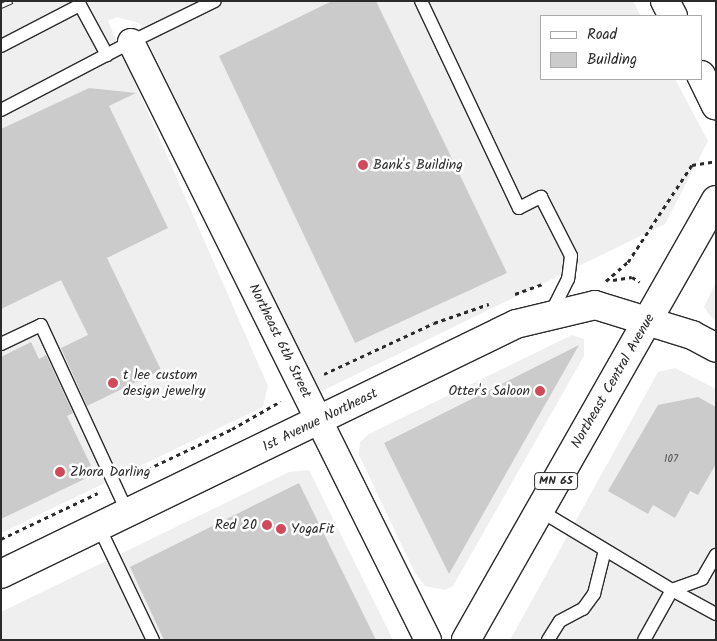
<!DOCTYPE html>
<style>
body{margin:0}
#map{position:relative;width:717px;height:641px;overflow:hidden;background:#fff;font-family:Kalam,sans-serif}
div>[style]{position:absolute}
.built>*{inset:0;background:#efefef}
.building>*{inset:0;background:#cbcbcb}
.path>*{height:3px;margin-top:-1.5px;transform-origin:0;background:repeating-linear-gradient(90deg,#2b2b2b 0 4px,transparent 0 8px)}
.roads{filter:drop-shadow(1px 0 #2b2b2b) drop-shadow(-1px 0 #2b2b2b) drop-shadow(0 1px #2b2b2b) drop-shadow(0 -1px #2b2b2b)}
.lane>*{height:12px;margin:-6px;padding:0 6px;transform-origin:6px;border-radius:6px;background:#fff}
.street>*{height:26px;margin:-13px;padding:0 13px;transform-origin:13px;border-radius:13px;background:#fff}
.secondary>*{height:28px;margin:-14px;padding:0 14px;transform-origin:14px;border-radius:14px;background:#fff}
.primary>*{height:28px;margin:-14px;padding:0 14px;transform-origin:14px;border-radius:14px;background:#fff}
.rail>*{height:5.5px;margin-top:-2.75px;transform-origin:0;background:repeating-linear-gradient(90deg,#fff 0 11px,#2b2b2b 0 22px);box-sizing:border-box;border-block:1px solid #2b2b2b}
.dots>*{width:14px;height:14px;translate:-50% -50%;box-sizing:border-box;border:2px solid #fff;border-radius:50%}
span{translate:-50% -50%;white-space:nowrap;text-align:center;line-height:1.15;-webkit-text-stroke:5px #fff;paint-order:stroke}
.number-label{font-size:11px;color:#535353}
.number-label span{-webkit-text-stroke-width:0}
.shield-label span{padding:1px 4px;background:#fff;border:1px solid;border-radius:4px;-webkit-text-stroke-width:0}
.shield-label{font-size:12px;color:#2b2b2b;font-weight:700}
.poi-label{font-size:14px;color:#2b2b2b}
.left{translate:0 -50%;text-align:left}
.right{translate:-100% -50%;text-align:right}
.street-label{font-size:14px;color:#2b2b2b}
.frame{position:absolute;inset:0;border:2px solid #2b2b2b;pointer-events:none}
.legend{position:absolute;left:540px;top:15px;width:162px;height:65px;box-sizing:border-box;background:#fff;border:1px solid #aaa;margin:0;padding:6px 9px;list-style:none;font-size:15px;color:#2b2b2b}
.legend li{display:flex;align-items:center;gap:10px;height:25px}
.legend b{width:25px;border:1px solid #aaa}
</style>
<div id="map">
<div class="built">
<div style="clip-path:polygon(1px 1px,633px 1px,641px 16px,541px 16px,541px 79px,675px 79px,708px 141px,665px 224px,314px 395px,139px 23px,117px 17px,108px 21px,268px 386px,263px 407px,1px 533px)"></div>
<div style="clip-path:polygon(716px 282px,716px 321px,711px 317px,704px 307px)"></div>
<div style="clip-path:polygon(572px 335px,584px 339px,584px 356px,453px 586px,445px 590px,425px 586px,415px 573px,359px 455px,360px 442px,369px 434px)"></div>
<div style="clip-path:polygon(675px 368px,716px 389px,716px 640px,510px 640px,658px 372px)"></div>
<div style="clip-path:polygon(309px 470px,393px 640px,1px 640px,1px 612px,289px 472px)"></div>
</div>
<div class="building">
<div style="clip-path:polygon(332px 1px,376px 1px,507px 273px,355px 343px,219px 56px)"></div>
<div style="clip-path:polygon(89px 88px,136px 93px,109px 106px,168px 228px,107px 258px,161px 370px,87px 406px,61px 348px,88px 335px,61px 280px,1px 309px,1px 129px)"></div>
<div style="clip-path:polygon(31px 342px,39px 359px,46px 355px,73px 413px,67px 416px,95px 474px,1px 519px,1px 357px)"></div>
<div style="clip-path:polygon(579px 345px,449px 574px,384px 443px)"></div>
<div style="clip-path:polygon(698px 397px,716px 407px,716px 464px,698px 495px,690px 491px,675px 518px,653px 505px,648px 514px,608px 491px,658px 405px)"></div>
<div style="clip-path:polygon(299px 483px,376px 640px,164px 640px,130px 567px)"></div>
</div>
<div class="path">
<div style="left:613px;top:280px;width:19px;rotate:-9deg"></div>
<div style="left:632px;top:277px;width:9px;rotate:32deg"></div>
<div style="left:606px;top:281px;width:29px;rotate:-41deg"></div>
<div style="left:628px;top:262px;width:116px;rotate:-56.6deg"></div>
<div style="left:692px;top:165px;width:24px;rotate:-9deg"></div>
<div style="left:515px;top:294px;width:29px;rotate:-20deg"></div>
<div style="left:324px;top:374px;width:121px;rotate:-24.9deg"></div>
<div style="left:434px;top:323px;width:58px;rotate:-19.1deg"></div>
<div style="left:133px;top:476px;width:110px;rotate:-25.4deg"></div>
<div style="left:232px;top:429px;width:56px;rotate:-29.7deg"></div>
<div style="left:1px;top:539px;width:107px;rotate:-25.4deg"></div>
</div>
<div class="roads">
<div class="lane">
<div style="left:421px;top:1px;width:229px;rotate:64.7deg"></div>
<div style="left:519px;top:208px;width:25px;rotate:-27deg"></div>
<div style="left:541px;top:197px;width:66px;rotate:63deg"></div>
<div style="left:571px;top:256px;width:23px;rotate:97deg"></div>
<div style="left:568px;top:279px;width:40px;rotate:116.6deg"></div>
<div style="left:1px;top:46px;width:89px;rotate:-27.4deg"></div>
<div style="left:80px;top:5px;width:57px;rotate:61.6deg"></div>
<div style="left:1px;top:110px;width:147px;rotate:-27.6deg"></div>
<div style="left:131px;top:42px;width:93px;rotate:-26deg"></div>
<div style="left:1px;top:344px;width:44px;rotate:-25.4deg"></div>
<div style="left:41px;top:325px;width:207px;rotate:65.2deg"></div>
<div style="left:539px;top:510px;width:155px;rotate:31deg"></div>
<div style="left:672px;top:590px;width:57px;rotate:119.2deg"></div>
<div style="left:99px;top:527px;width:125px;rotate:64.5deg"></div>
<div style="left:672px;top:590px;width:32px;rotate:-20deg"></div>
<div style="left:702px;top:579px;width:28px;rotate:-60deg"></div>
<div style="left:672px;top:590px;width:50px;rotate:28.6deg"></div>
<div style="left:548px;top:640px;width:22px;rotate:-58deg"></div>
<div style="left:560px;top:621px;width:26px;rotate:-28deg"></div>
<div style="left:583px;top:609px;width:19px;rotate:-54deg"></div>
<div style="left:594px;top:594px;width:45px;rotate:-76deg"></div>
</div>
<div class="street">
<div style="left:131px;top:42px;width:668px;rotate:63.59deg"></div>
</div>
<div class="secondary">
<div style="left:665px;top:1px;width:17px;rotate:62deg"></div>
<div style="left:701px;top:75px;width:34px;rotate:64deg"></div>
<div style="left:1px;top:574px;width:572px;rotate:-25.89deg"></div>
<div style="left:516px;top:324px;width:81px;rotate:-13.5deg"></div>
<div style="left:595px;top:305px;width:102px;rotate:17.2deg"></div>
<div style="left:692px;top:335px;width:27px;rotate:28deg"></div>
</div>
<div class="primary">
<div style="left:466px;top:640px;width:506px;rotate:-60.4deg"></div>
</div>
</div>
<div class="rail">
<div style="left:1px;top:6px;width:12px;rotate:-24deg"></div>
</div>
<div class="dots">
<div style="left:363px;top:165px;background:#d1495b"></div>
<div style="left:113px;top:383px;background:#d1495b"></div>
<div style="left:540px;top:391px;background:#d1495b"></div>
<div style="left:60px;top:472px;background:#d1495b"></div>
<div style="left:267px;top:525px;background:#d1495b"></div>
<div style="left:281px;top:529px;background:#d1495b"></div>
</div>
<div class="number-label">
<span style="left:671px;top:459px">107</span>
</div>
<div class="shield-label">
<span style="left:556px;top:481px">MN 65</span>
</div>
<div class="poi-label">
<span class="left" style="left:373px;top:165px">Bank's Building</span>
<span class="left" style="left:123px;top:383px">t lee custom<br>design jewelry</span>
<span class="right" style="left:530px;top:391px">Otter's Saloon</span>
<span class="left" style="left:70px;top:472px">Zhora Darling</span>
<span class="right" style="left:257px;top:525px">Red 20</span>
<span class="left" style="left:291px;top:529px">YogaFit</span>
</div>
<div class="street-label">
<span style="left:280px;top:341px;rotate:64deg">Northeast 6th Street</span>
<span style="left:613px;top:381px;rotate:-60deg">Northeast Central Avenue</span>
<span style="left:320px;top:420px;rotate:-26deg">1st Avenue Northeast</span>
</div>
<div class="frame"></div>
<ul class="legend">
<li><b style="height:6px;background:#fff"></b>Road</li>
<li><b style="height:14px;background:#cbcbcb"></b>Building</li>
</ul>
</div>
